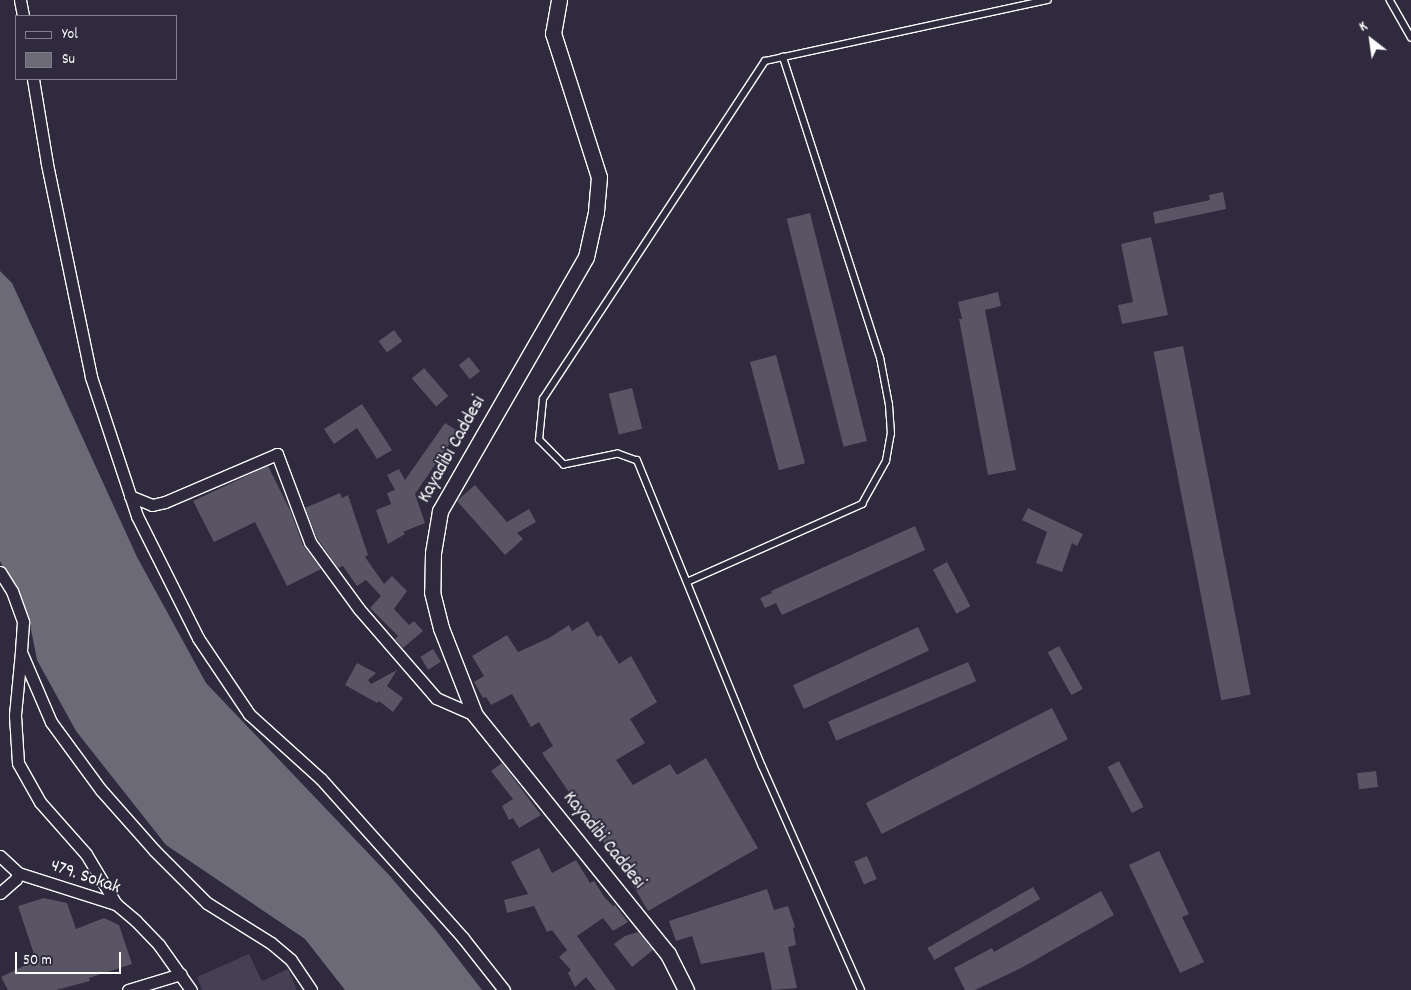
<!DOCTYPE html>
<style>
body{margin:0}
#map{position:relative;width:1411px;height:990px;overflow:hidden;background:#2f2a3d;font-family:Dekko,sans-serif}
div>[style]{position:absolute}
.green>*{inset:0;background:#464152}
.water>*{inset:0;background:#6d6a77}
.building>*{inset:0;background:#595564;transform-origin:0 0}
.roads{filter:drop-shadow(1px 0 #fff) drop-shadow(-1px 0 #fff) drop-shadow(0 1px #fff) drop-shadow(0 -1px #fff)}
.service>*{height:5.5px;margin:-2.75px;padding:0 2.75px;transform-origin:2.75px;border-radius:2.75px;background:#2f2a3d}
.minor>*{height:11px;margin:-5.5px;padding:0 5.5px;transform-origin:5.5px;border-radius:5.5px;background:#2f2a3d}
.tertiary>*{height:15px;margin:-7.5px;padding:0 7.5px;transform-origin:7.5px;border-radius:7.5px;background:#2f2a3d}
span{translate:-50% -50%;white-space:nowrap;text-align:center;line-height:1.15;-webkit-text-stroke:4px #2f2a3d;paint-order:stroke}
.street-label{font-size:19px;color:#fff}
.legend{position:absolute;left:15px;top:15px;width:162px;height:65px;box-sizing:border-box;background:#2f2a3d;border:1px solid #827f8b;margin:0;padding:6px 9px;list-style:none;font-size:15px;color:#fff}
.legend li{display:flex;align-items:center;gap:10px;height:25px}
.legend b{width:25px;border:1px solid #827f8b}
.north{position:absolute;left:1346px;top:15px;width:50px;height:50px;-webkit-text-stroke:4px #2f2a3d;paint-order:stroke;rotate:330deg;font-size:14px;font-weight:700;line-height:20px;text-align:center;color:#fff}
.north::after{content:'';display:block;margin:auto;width:18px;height:22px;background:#fff;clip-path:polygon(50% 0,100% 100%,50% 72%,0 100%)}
.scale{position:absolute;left:15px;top:952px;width:106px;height:22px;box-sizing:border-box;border:2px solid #fff;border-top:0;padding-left:6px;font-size:15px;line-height:18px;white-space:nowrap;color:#fff;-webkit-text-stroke:4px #2f2a3d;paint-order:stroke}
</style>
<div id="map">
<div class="green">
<div style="clip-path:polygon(249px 954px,262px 981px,288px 969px,297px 990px,202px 990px,197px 977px)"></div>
</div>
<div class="water">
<div style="clip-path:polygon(0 271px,12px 283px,137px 557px,206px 683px,390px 876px,435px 929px,482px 990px,345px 990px,305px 939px,166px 845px,76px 731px,37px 660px,29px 619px,0 561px)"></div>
</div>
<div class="building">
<div style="clip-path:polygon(1223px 192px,1226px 209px,1155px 224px,1153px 212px,1210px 200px,1209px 195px)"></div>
<div style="left:810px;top:213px;width:235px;height:24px;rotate:76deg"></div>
<div style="clip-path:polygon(1151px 237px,1168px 315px,1122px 324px,1118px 305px,1133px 302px,1121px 244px)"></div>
<div style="clip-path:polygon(998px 292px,1001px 306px,985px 310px,1016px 470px,988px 475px,959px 319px,962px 319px,958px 302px)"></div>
<div style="left:394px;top:330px;width:14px;height:19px;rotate:54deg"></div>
<div style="left:1183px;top:346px;width:355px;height:30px;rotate:79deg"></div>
<div style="left:776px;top:355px;width:112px;height:27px;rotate:75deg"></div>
<div style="left:469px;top:357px;width:18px;height:13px;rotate:52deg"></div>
<div style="left:424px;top:368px;width:37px;height:16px;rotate:49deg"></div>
<div style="left:632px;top:388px;width:42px;height:24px;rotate:76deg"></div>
<div style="clip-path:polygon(362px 404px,392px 450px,377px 459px,357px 428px,334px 444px,324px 429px)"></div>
<div style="clip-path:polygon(445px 423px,458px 431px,415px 494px,425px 523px,403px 532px,405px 534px,388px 544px,376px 510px,391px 504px,387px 493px,395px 490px,387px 475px,399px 469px,405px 480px)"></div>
<div style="clip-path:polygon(268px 466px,291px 512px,303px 545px,321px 569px,287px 586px,255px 522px,214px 542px,193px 501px)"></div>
<div style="clip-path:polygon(475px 485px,507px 522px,529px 509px,536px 522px,517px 533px,523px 539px,505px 555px,457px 501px)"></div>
<div style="clip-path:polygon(340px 493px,342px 498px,348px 495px,368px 555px,365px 557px,384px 584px,392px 576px,407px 591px,394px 609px,409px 625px,414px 621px,423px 631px,403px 648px,395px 639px,398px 636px,370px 608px,381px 596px,366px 580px,357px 586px,343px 566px,338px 568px,317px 538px,305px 508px)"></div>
<div style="clip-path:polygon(1028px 508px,1083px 534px,1077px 546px,1072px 543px,1062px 572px,1036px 563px,1047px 532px,1022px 520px)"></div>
<div style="clip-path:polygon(915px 526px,925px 550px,782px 615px,776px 603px,765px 608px,760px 598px,772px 593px,771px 591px)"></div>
<div style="left:947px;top:562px;width:50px;height:16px;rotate:62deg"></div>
<div style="clip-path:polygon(588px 621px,597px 637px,601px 635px,619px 664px,631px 656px,657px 702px,630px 719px,645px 743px,616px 760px,633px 785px,670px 764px,677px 775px,706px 758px,758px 848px,648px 911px,624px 870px,622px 872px,603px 841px,600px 843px,577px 804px,542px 753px,553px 746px,539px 722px,531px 727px,512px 694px,491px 705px,486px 697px,483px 698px,474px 682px,484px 676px,472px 656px,507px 635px,518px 652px,549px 638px,569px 625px,572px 631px)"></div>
<div style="left:918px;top:627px;width:26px;height:138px;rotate:65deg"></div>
<div style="left:1059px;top:646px;width:49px;height:13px;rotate:61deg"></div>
<div style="left:433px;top:649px;width:15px;height:15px;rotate:58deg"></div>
<div style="left:968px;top:662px;width:21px;height:152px;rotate:67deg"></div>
<div style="clip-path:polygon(357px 663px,376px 673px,368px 680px,371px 684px,397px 670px,387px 686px,403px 698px,393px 712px,379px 701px,377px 703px,345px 685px)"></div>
<div style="left:1052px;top:708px;width:35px;height:209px;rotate:63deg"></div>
<div style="left:1119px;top:761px;width:52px;height:13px;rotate:62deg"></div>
<div style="clip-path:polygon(502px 763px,541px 815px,519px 828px,513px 818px,509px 820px,502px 806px,513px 799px,491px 771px)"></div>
<div style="left:1376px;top:771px;width:16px;height:19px;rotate:83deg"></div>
<div style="clip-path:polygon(539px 848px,552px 873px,576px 860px,590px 883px,594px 881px,605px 898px,613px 906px,615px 905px,628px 922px,613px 931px,603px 918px,577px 936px,616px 990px,596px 990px,586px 977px,575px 987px,568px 973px,571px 970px,559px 957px,567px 950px,552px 930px,547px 932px,534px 906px,507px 913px,504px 900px,528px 894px,511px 862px)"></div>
<div style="clip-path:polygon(1159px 851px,1189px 914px,1182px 917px,1204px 962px,1180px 973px,1129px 865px)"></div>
<div style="left:867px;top:856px;width:25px;height:14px;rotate:67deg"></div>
<div style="left:1033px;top:887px;width:14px;height:122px;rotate:60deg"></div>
<div style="clip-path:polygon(767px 889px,774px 910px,788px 906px,795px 927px,793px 928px,796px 945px,788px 947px,797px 988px,772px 990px,764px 952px,701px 964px,692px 936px,676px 941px,669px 921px)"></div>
<div style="clip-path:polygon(1101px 891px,1114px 915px,1023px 967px,975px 990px,965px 990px,954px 968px,992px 948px,994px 952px)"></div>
<div style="clip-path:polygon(44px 898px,67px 903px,76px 929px,104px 918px,119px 925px,132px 964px,89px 978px,90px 981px,56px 990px,8px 990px,1px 977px,36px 960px,18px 906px)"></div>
<div style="clip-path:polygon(638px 932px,653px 950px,632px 967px,614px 944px,625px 936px)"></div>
</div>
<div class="roads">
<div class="service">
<div style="left:1390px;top:0;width:43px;rotate:60.4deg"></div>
<div style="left:687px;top:582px;width:192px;rotate:-24deg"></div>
<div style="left:862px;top:504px;width:49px;rotate:-60.8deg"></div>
<div style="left:886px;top:461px;width:27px;rotate:-80deg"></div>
<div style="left:891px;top:434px;width:29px;rotate:-94deg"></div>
<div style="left:889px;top:405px;width:48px;rotate:-100.8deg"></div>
<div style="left:880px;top:358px;width:316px;rotate:-107.9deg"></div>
<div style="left:861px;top:990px;width:244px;rotate:-113.9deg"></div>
<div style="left:762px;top:767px;width:331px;rotate:-112.2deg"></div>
<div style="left:637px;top:461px;width:20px;rotate:-160deg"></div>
<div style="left:618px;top:454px;width:55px;rotate:168.5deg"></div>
<div style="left:564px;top:465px;width:35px;rotate:-135deg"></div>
<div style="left:539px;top:440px;width:41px;rotate:-84.4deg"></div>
<div style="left:543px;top:399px;width:404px;rotate:-56.7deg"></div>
<div style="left:765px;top:61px;width:289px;rotate:-12.2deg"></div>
</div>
<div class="minor">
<div style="left:20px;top:0;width:16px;rotate:79deg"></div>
<div style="left:33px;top:79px;width:86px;rotate:80.6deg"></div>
<div style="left:47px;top:164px;width:217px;rotate:78.3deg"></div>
<div style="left:91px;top:377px;width:146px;rotate:71.7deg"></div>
<div style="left:137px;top:516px;width:136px;rotate:63.4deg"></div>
<div style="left:198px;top:638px;width:92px;rotate:56.1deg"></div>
<div style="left:249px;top:714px;width:97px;rotate:42.1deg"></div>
<div style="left:321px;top:779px;width:213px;rotate:48.2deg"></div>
<div style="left:463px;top:938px;width:66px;rotate:51.7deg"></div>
<div style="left:130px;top:496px;width:24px;rotate:22deg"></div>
<div style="left:152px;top:505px;width:13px;rotate:-13deg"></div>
<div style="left:165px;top:502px;width:122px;rotate:-23.2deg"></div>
<div style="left:277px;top:454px;width:94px;rotate:69.4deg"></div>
<div style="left:310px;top:542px;width:83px;rotate:53.8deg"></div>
<div style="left:359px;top:609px;width:118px;rotate:49.1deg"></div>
<div style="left:436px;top:698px;width:43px;rotate:23.6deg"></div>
<div style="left:0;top:572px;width:22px;rotate:58deg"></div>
<div style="left:12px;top:591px;width:33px;rotate:70deg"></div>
<div style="left:23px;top:622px;width:30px;rotate:94deg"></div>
<div style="left:0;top:856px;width:25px;rotate:43deg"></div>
<div style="left:18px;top:873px;width:103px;rotate:17.6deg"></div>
<div style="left:116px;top:904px;width:26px;rotate:40deg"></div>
<div style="left:136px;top:921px;width:33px;rotate:46deg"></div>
<div style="left:159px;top:945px;width:55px;rotate:54.6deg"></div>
<div style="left:0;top:893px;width:21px;rotate:-41deg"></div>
<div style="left:16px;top:879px;width:6px;rotate:-72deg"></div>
<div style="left:116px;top:904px;width:58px;rotate:-121deg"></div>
<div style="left:86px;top:854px;width:69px;rotate:-131.5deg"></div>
<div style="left:40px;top:802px;width:45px;rotate:-119.4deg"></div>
<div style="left:18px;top:763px;width:48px;rotate:-93.6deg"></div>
<div style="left:15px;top:715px;width:63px;rotate:-84.6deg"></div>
<div style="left:21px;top:652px;width:76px;rotate:66.8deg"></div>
<div style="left:51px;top:722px;width:84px;rotate:53.7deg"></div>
<div style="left:101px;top:790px;width:80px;rotate:48.5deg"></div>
<div style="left:154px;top:850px;width:75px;rotate:45deg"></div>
<div style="left:207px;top:903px;width:75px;rotate:32deg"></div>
<div style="left:271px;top:943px;width:26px;rotate:40deg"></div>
<div style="left:291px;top:960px;width:36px;rotate:56deg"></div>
<div style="left:128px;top:990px;width:55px;rotate:-16.8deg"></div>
</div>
<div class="tertiary">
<div style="left:559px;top:0;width:34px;rotate:100deg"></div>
<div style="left:553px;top:33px;width:151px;rotate:72.3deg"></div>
<div style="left:599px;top:177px;width:35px;rotate:95deg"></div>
<div style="left:596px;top:212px;width:46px;rotate:102.5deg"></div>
<div style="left:586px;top:257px;width:293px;rotate:119.9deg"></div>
<div style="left:440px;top:511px;width:43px;rotate:99.5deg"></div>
<div style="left:433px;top:553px;width:39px;rotate:91deg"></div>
<div style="left:432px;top:592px;width:37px;rotate:76deg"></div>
<div style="left:441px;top:628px;width:93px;rotate:68.7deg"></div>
<div style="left:475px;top:715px;width:307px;rotate:51.1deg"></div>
<div style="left:668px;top:954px;width:40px;rotate:63.4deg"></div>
</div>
</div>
<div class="street-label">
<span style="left:453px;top:450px;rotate:-61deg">Kayadibi Caddesi</span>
<span style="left:603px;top:841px;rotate:51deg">Kayadibi Caddesi</span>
<span style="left:85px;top:878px;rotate:19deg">479. Sokak</span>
</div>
<ul class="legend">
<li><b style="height:6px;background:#2f2a3d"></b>Yol</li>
<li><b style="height:14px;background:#6d6a77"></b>Su</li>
</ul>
<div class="north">K</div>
<div class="scale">50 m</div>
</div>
